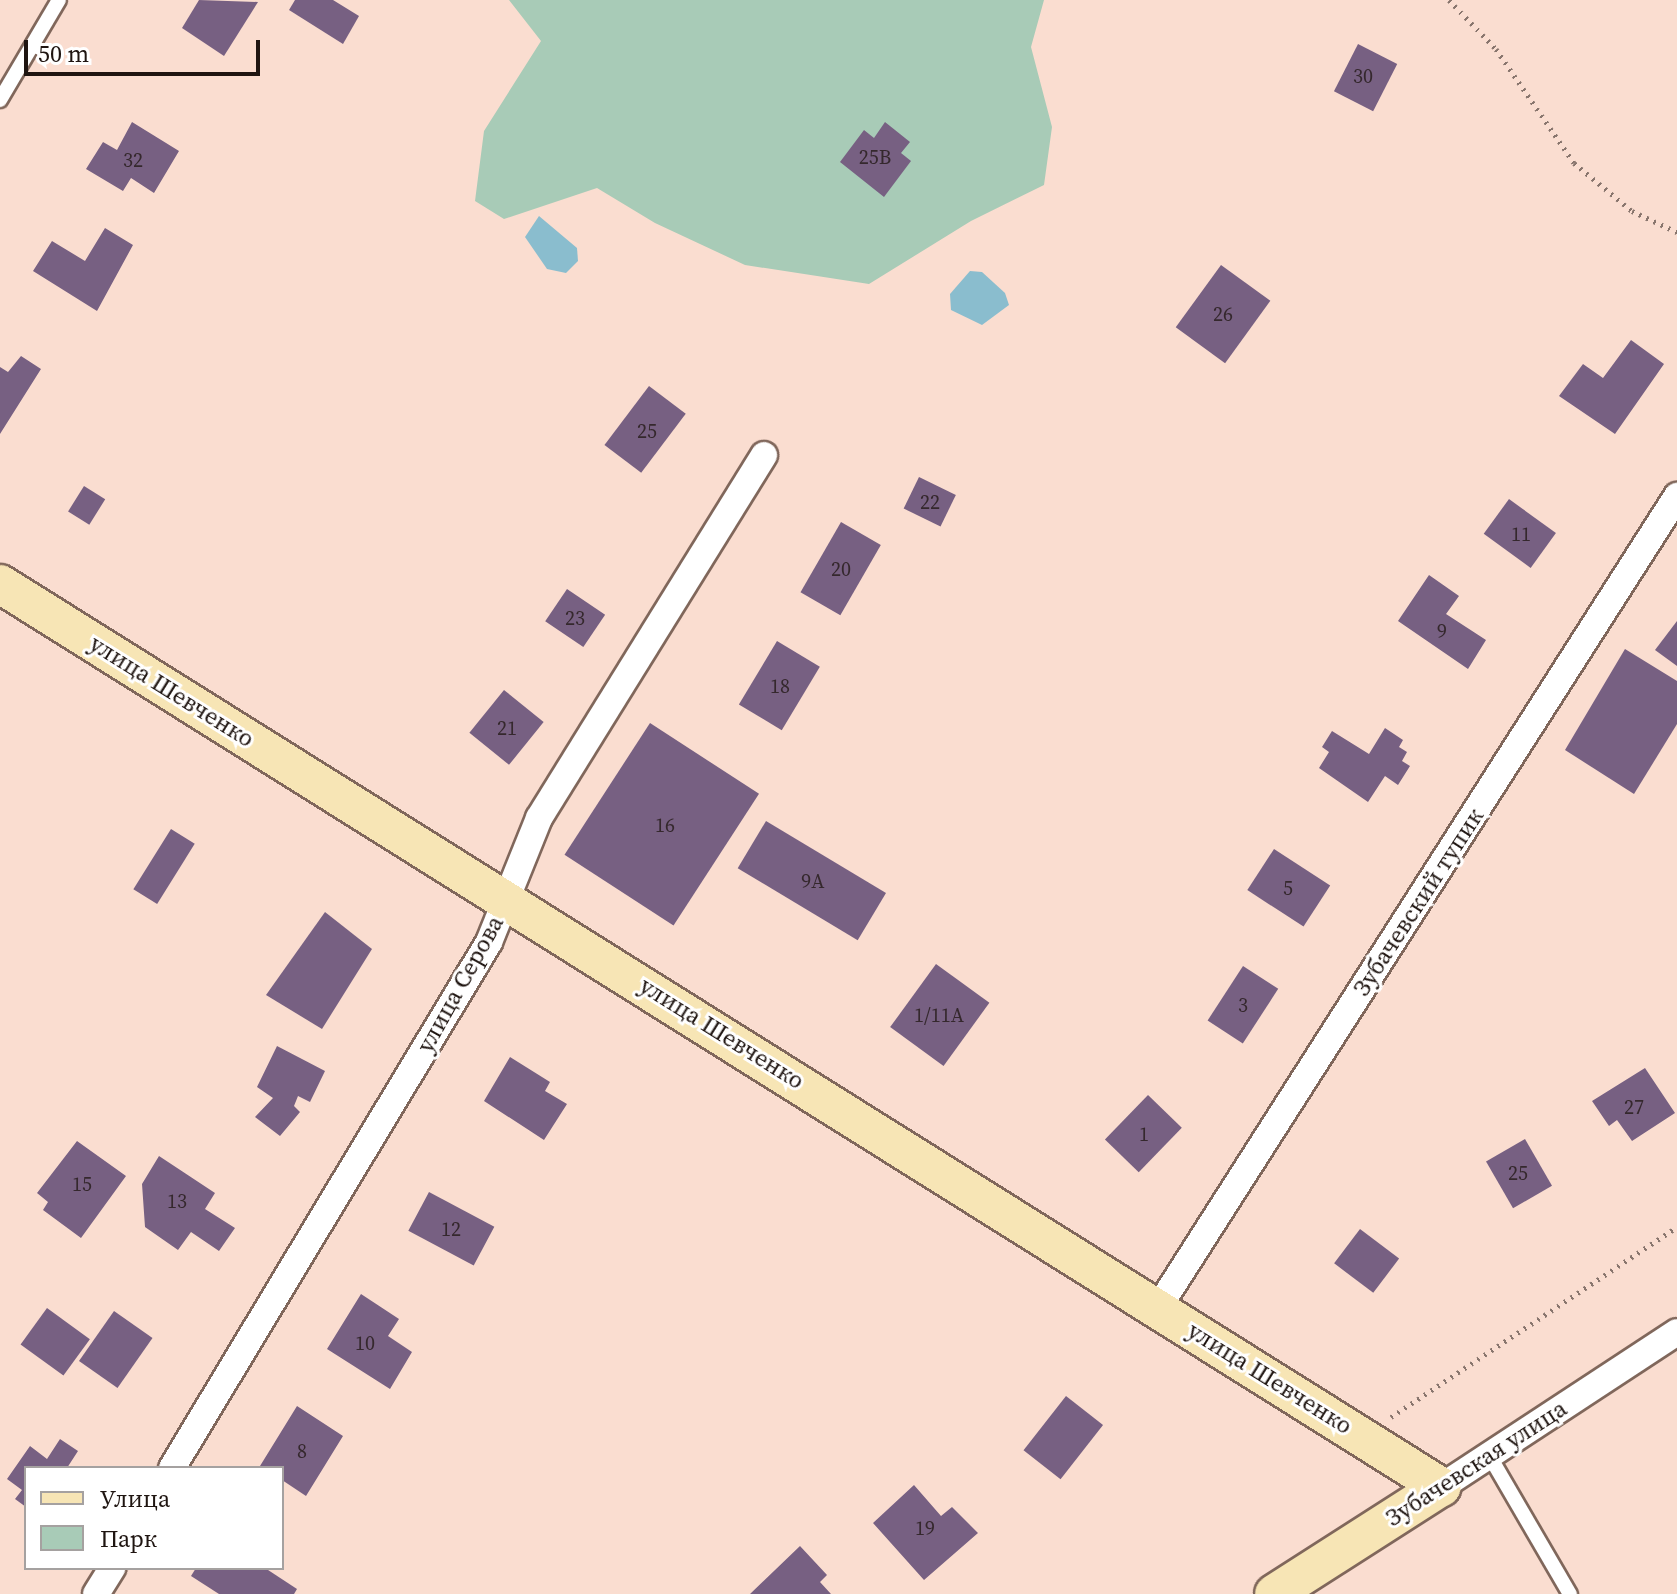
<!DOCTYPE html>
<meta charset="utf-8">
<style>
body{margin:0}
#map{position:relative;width:1677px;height:1594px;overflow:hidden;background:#faddd0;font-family:"Source Serif 4",serif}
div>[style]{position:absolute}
.green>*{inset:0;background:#a8cbb7}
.water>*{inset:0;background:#8abdce}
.building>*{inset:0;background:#776082;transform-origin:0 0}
.path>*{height:5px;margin-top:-2.5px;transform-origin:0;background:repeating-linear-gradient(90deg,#88756d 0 2px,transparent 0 8px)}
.roads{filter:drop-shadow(2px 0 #80675b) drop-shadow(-2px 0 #80675b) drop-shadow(0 2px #80675b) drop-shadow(0 -2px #80675b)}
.lane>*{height:14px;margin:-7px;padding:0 7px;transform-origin:7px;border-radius:7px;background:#fff}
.street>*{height:26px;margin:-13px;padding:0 13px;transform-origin:13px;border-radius:13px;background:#fff}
.secondary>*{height:38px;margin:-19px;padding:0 19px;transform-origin:19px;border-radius:19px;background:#f7e5b5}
span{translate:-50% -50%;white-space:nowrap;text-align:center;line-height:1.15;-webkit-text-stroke:6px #fff;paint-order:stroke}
.number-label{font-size:20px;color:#35282d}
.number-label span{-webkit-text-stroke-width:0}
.street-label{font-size:24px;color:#1f1511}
.legend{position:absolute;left:24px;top:1466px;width:260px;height:104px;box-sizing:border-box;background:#fff;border:2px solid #a5a1a0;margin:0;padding:10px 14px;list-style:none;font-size:24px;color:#1f1511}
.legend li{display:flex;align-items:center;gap:16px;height:40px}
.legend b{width:40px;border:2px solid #a5a1a0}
.scale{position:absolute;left:24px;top:40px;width:236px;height:36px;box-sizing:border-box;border:4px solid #1f1511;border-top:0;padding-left:10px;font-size:24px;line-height:28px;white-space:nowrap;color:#1f1511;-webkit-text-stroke:6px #fff;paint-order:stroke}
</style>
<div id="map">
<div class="green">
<div style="clip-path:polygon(509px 0,1044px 0,1031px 47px,1052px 127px,1044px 185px,971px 221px,869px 284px,745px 265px,655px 223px,597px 188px,504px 219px,475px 201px,484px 131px,541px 41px)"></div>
</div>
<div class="water">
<div style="clip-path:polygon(539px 216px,577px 248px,578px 261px,566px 273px,547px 269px,525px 237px)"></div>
<div style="clip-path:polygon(970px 271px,982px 272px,1005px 293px,1009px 305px,982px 325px,951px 310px,950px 294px)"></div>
</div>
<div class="building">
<div style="clip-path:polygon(199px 0,258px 2px,224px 56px,182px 28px)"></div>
<div style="clip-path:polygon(295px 0,333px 0,359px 16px,343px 44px,289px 10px)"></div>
<div style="left:1358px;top:44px;width:44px;height:53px;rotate:27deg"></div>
<div style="clip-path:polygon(132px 122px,179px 151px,154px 193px,131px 178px,123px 191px,86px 169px,103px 142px,117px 150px)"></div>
<div style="clip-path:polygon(885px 122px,910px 142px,901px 153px,911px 161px,884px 197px,840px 162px,864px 130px,874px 138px)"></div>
<div style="clip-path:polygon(105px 228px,133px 245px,97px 311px,33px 271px,52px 241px,85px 261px)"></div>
<div style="left:1221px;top:265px;width:61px;height:77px;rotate:36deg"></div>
<div style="clip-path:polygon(1631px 340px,1664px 364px,1615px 434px,1559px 396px,1583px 364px,1603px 378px)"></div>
<div style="clip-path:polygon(21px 356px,41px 369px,0 434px,0 367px,8px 372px)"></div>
<div style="left:649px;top:386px;width:46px;height:74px;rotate:37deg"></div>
<div style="left:919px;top:477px;width:41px;height:35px;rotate:26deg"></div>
<div style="left:84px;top:486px;width:25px;height:30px;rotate:32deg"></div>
<div style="left:1509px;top:499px;width:58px;height:43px;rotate:36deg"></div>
<div style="left:841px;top:522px;width:46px;height:81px;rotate:30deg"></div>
<div style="clip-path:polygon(1429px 575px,1459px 596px,1446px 614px,1486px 640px,1468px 669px,1398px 621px)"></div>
<div style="left:567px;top:589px;width:46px;height:39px;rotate:34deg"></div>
<div style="clip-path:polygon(1677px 621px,1677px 666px,1655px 650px)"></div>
<div style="left:777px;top:641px;width:50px;height:74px;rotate:31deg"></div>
<div style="clip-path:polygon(1625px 649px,1677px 681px,1677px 724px,1634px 794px,1565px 750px)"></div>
<div style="left:504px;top:690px;width:51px;height:55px;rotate:39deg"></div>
<div style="left:650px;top:723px;width:130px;height:157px;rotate:33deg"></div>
<div style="clip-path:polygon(1385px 728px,1403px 740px,1399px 747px,1407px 752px,1402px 761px,1410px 766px,1398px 785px,1385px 776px,1368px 802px,1319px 768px,1329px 752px,1322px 747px,1332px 731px,1369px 754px)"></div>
<div style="left:766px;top:821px;width:140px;height:55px;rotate:31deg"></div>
<div style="left:171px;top:829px;width:28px;height:71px;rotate:32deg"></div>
<div style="left:1274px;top:849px;width:67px;height:49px;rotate:33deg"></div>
<div style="clip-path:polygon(325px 912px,372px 949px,322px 1029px,266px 995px)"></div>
<div style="left:936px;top:964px;width:66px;height:78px;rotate:36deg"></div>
<div style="left:1243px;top:966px;width:42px;height:65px;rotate:33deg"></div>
<div style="clip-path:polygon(277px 1046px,325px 1071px,310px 1102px,298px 1096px,294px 1106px,300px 1112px,280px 1136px,255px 1117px,273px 1098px,257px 1087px)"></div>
<div style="clip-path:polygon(510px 1057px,550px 1082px,545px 1091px,567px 1104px,544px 1140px,484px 1101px)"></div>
<div style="clip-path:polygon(1645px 1068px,1675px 1113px,1632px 1141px,1617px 1120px,1609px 1126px,1592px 1101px)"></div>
<div style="left:1148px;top:1095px;width:47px;height:62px;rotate:44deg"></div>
<div style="left:1525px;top:1139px;width:54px;height:45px;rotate:60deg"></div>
<div style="clip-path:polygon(77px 1141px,126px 1176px,81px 1238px,43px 1210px,48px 1202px,37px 1193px)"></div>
<div style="clip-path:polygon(159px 1156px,215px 1193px,205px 1209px,235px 1228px,219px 1251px,191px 1232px,178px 1250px,145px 1227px,142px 1184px)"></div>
<div style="left:429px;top:1192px;width:74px;height:44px;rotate:28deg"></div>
<div style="left:1360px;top:1229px;width:49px;height:43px;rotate:37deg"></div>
<div style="clip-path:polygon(361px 1294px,399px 1319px,388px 1336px,412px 1352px,390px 1389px,327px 1349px)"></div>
<div style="left:47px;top:1308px;width:53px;height:45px;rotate:36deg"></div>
<div style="left:114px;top:1311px;width:47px;height:61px;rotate:35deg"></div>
<div style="left:1066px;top:1396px;width:47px;height:69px;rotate:38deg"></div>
<div style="clip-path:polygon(297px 1406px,343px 1436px,306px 1496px,282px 1480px,282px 1468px,260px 1466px)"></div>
<div style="clip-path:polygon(60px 1439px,78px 1451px,67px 1468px,26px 1468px,26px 1507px,15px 1499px,22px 1490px,7px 1479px,30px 1446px,47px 1459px)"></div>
<div style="clip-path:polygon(914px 1485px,941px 1516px,952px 1507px,978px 1533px,924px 1580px,873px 1523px)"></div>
<div style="clip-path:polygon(800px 1546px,827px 1575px,820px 1582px,831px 1594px,750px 1594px)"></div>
<div style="clip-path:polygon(196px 1568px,265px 1568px,297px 1589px,294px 1594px,219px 1594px,191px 1576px)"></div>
</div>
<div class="path">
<div style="left:1449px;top:0;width:68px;rotate:46.2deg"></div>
<div style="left:1496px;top:49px;width:138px;rotate:55.6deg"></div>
<div style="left:1574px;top:163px;width:75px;rotate:39.6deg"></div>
<div style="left:1632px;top:211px;width:50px;rotate:25deg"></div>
<div style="left:1391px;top:1417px;width:343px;rotate:-33.6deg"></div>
</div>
<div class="roads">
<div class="lane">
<div style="left:0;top:100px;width:116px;rotate:-59.5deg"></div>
<div style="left:1489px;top:1455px;width:161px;rotate:59.8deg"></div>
</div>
<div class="street">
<div style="left:1158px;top:1308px;width:964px;rotate:-57.41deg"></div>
<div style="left:172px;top:1468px;width:614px;rotate:-58.92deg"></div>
<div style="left:489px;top:942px;width:134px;rotate:-68deg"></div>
<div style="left:539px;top:818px;width:427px;rotate:-58.2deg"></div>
<div style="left:1441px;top:1487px;width:282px;rotate:-33.3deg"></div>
<div style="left:96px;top:1594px;width:31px;rotate:-58deg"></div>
</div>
<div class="secondary">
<div style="left:0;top:584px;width:1701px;rotate:32.07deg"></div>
<div style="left:1441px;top:1487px;width:198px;rotate:147.4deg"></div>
</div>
</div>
<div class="number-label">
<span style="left:1363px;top:76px">30</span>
<span style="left:875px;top:157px">25В</span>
<span style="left:133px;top:160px">32</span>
<span style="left:1223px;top:314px">26</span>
<span style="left:647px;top:431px">25</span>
<span style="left:930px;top:502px">22</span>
<span style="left:1521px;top:534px">11</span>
<span style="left:841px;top:569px">20</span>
<span style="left:575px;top:618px">23</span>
<span style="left:1442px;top:631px">9</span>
<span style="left:780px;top:686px">18</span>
<span style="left:507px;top:728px">21</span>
<span style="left:665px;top:825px">16</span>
<span style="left:813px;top:881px">9А</span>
<span style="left:1288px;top:888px">5</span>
<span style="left:1243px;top:1005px">3</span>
<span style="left:939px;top:1015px">1/11А</span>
<span style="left:1634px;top:1107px">27</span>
<span style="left:1144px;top:1134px">1</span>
<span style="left:1518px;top:1173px">25</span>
<span style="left:82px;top:1184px">15</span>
<span style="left:177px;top:1201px">13</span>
<span style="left:451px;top:1229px">12</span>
<span style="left:365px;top:1343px">10</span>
<span style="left:302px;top:1451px">8</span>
<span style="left:925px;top:1528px">19</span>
</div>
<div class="street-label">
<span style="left:172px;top:691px;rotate:32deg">улица Шевченко</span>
<span style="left:1418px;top:902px;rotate:-57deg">Зубачевский тупик</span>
<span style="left:460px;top:984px;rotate:-61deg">улица Серова</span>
<span style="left:722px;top:1033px;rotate:32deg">улица Шевченко</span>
<span style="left:1270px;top:1378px;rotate:32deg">улица Шевченко</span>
<span style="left:1476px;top:1463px;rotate:-33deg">Зубачевская улица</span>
</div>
<ul class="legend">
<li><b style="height:10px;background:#f7e5b5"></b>Улица</li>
<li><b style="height:22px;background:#a8cbb7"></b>Парк</li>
</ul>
<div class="scale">50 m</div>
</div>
